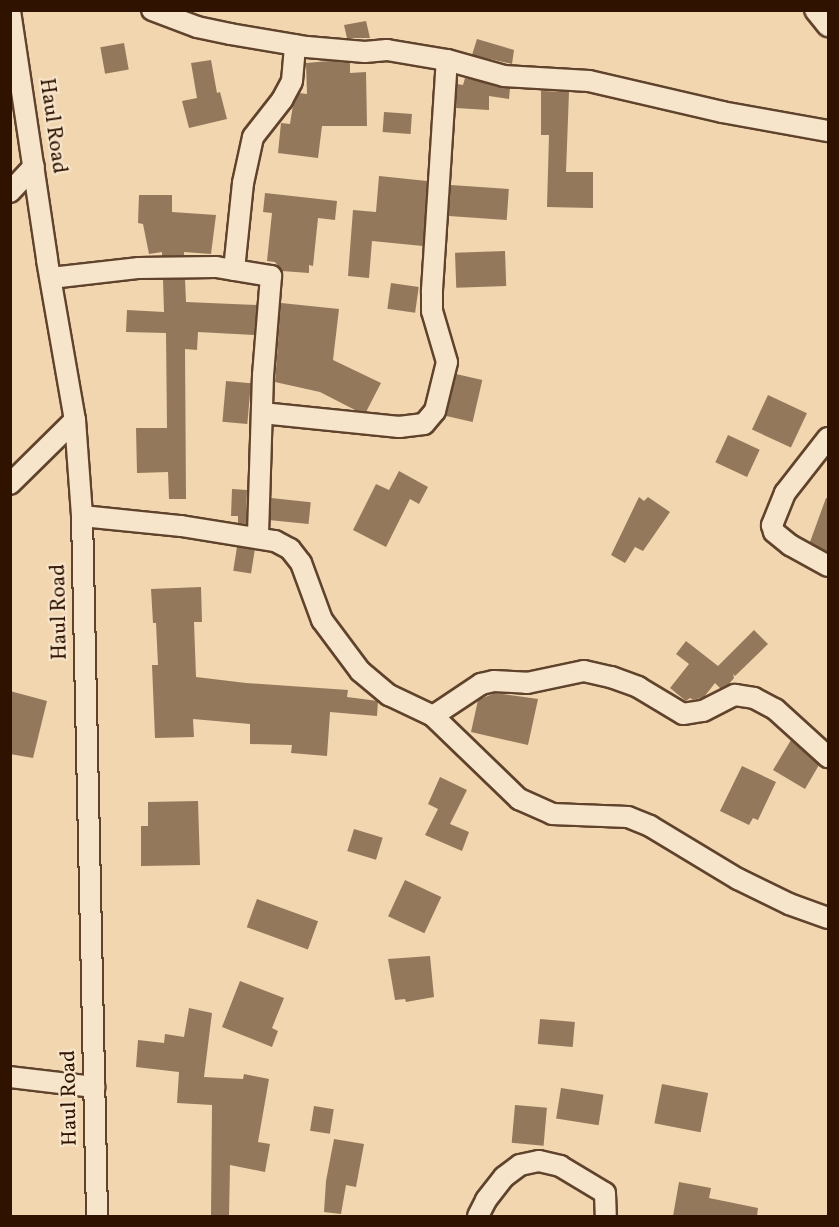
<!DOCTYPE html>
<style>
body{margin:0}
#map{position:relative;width:839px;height:1227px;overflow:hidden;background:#f1d6af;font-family:Vollkorn,serif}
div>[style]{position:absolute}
.building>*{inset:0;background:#94785b;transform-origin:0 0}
.roads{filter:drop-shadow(2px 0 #60432c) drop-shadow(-2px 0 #60432c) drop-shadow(0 2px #60432c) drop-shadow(0 -2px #60432c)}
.street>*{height:20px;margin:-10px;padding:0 10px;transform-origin:10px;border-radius:10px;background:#f6e4cb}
span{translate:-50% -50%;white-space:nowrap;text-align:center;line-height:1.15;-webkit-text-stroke:4.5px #f6e4cb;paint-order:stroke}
.street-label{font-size:21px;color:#2f1200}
.frame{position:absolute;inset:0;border:12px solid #2f1200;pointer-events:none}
</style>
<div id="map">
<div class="building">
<div style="clip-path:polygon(366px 21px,370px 38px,347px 38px,344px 25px)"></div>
<div style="clip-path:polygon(477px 39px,514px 50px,512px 64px,472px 55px)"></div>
<div style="left:124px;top:43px;width:27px;height:24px;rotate:80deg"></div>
<div style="clip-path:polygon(211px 60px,217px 93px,220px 92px,227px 119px,189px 128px,182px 101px,197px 98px,191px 63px)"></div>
<div style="clip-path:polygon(329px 61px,350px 63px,350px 73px,366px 72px,367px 126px,322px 126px,318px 158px,278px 153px,281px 123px,290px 124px,293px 105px,299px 93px,307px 94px,306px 63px)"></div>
<div style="clip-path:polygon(465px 78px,510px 88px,509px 99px,489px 96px,489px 110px,456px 108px,457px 84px,463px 85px)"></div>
<div style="clip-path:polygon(541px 91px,569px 92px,566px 172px,593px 172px,593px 208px,547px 207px,549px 135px,541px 135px)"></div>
<div style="left:384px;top:112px;width:28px;height:20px;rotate:4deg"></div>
<div style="clip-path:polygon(379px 176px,427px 181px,423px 246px,372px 241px,369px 278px,348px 276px,353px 210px,376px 212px)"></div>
<div style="left:451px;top:185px;width:58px;height:31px;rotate:4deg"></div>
<div style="clip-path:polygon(265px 193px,337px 201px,335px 220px,318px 218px,313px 266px,309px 265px,309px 273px,282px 271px,275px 262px,267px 261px,272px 213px,263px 212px)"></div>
<div style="clip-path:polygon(139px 195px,172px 195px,172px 212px,216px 215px,211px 254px,184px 252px,184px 255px,162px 256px,162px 252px,149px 254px,143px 224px,138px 223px)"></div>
<div style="left:505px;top:251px;width:35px;height:50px;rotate:88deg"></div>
<div style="clip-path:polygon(185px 279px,186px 302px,257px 305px,254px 335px,198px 332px,197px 350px,185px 349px,186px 499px,169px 499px,168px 472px,137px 473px,136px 428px,167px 428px,166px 333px,126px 332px,127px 310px,164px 312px,163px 280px)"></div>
<div style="left:391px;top:283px;width:28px;height:26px;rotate:8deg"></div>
<div style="clip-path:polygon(281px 303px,339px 309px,333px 360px,381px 383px,366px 412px,355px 410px,320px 392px,275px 382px)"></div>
<div style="left:456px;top:374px;width:27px;height:43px;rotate:13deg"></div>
<div style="left:226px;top:381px;width:25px;height:41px;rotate:5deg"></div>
<div style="left:768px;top:395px;width:43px;height:38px;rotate:25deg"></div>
<div style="left:728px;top:435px;width:35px;height:30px;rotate:25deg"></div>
<div style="clip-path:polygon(399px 471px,428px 487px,419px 504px,410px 499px,386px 547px,353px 530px,376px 484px,389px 490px)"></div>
<div style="clip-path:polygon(232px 489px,247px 490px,246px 524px,238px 523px,238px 516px,231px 516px)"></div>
<div style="clip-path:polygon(639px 497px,644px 501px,648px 497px,670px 512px,643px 551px,635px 547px,625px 563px,611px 555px)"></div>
<div style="left:271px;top:498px;width:40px;height:22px;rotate:6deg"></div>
<div style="clip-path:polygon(826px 498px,828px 498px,828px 553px,810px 542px)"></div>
<div style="left:237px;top:547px;width:18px;height:24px;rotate:9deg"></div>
<div style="clip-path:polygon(201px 587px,202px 622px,194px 622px,196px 677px,246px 683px,348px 690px,347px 697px,378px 701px,377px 716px,330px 712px,327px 756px,291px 753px,292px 745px,250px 744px,250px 724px,193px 719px,194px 737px,155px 738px,152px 665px,158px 665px,156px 623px,153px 623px,151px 589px)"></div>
<div style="clip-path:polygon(754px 630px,768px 644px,735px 676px,733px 674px,734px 678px,728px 685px,721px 689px,715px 683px,704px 697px,693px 700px,690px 698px,686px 701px,670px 688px,689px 664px,676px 654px,686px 641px,718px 666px)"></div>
<div style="clip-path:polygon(10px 691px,47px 701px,33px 758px,10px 754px)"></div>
<div style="clip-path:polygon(495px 693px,538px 699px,528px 745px,471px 732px,478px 700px)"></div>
<div style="clip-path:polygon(791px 740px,819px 765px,805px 789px,773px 770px)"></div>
<div style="clip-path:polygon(742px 766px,776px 782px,758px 820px,753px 818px,749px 825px,720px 811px)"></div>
<div style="clip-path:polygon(440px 777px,467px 790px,450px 824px,469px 832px,462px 851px,425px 835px,438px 809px,428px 804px)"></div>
<div style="clip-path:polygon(198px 801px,200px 865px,141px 866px,141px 826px,148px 826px,148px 802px)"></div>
<div style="left:354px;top:829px;width:30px;height:23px;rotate:17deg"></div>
<div style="left:405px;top:880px;width:40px;height:40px;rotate:25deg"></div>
<div style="left:257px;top:899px;width:65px;height:30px;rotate:20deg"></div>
<div style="clip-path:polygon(430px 956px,434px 997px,406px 1002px,405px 999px,395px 1000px,388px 959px)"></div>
<div style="clip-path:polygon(240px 981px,284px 998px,272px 1028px,278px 1031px,272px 1047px,222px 1027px)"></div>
<div style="clip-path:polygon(189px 1008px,212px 1013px,204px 1077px,243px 1079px,244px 1074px,269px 1079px,258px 1142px,270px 1144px,265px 1172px,230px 1165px,229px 1216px,211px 1216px,212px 1105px,177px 1103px,179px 1072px,136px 1067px,138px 1040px,164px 1043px,165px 1034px,184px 1037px)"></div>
<div style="left:540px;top:1019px;width:35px;height:25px;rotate:5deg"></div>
<div style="left:662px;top:1084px;width:47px;height:40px;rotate:11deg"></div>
<div style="left:561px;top:1088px;width:43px;height:31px;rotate:9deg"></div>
<div style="left:515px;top:1105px;width:32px;height:38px;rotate:5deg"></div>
<div style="left:314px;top:1106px;width:20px;height:25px;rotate:9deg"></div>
<div style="clip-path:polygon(334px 1139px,364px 1144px,356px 1187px,346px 1185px,341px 1214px,324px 1212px,326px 1181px)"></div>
<div style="clip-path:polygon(679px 1182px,711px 1188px,709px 1198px,758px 1208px,757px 1216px,673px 1216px)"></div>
</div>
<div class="roads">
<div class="street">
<div style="left:152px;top:10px;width:48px;rotate:20.7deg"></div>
<div style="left:197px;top:27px;width:34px;rotate:12deg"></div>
<div style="left:230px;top:34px;width:78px;rotate:9.6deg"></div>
<div style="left:307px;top:47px;width:58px;rotate:4.9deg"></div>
<div style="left:365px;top:52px;width:22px;rotate:-5deg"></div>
<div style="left:387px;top:50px;width:61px;rotate:9.5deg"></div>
<div style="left:447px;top:60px;width:59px;rotate:15.7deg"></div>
<div style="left:504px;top:76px;width:85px;rotate:3.4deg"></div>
<div style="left:589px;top:81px;width:137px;rotate:13.1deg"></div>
<div style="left:722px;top:112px;width:108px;rotate:10.2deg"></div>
<div style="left:815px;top:10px;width:21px;rotate:51deg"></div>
<div style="left:10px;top:11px;width:252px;rotate:81.5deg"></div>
<div style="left:47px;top:260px;width:162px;rotate:80.1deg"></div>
<div style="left:75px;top:420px;width:96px;rotate:85.8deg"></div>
<div style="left:82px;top:516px;width:700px;rotate:88.77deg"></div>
<div style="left:10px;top:192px;width:35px;rotate:-47deg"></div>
<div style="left:234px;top:270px;width:87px;rotate:-84.1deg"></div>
<div style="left:243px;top:183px;width:47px;rotate:-77.7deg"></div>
<div style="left:253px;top:137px;width:47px;rotate:-51.9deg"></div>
<div style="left:282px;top:100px;width:21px;rotate:-62deg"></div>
<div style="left:292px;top:81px;width:36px;rotate:-85deg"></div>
<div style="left:51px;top:278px;width:89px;rotate:-6.5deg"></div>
<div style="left:139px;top:268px;width:77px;rotate:-0.7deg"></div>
<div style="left:216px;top:267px;width:56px;rotate:9.3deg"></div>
<div style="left:271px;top:276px;width:99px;rotate:94.6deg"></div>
<div style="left:263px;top:375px;width:163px;rotate:91.8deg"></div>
<div style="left:262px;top:413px;width:138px;rotate:5.8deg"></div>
<div style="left:399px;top:427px;width:25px;rotate:-7deg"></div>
<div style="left:424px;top:424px;width:17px;rotate:-50deg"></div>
<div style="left:435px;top:411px;width:50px;rotate:-76.2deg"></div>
<div style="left:447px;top:362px;width:53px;rotate:-106.4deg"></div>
<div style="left:432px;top:311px;width:21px;rotate:-90deg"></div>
<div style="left:432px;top:290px;width:230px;rotate:-86.3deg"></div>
<div style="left:828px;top:438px;width:70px;rotate:128deg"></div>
<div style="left:785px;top:493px;width:35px;rotate:112deg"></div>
<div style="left:772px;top:525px;width:7px;rotate:74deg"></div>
<div style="left:774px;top:532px;width:21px;rotate:39deg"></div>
<div style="left:790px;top:545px;width:43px;rotate:28.9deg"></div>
<div style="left:10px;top:484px;width:91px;rotate:-44.6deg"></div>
<div style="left:82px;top:516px;width:100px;rotate:5.8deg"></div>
<div style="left:181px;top:526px;width:95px;rotate:9.1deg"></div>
<div style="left:275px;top:541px;width:17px;rotate:28deg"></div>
<div style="left:290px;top:549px;width:18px;rotate:52deg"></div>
<div style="left:301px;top:563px;width:61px;rotate:69.8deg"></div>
<div style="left:322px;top:620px;width:64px;rotate:53.3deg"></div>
<div style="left:360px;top:671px;width:38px;rotate:40deg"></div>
<div style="left:389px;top:695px;width:49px;rotate:25.5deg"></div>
<div style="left:433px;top:716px;width:120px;rotate:44deg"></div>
<div style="left:519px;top:799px;width:36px;rotate:24deg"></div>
<div style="left:552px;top:814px;width:76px;rotate:2.3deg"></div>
<div style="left:628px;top:817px;width:24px;rotate:22deg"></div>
<div style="left:650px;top:826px;width:103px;rotate:31.1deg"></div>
<div style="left:738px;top:879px;width:57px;rotate:26.1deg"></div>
<div style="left:789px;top:904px;width:41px;rotate:19.7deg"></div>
<div style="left:433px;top:716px;width:58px;rotate:-33.7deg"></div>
<div style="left:481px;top:684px;width:13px;rotate:-13deg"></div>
<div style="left:494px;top:681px;width:33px;rotate:3deg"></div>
<div style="left:527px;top:683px;width:58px;rotate:-11.9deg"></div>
<div style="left:584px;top:671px;width:28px;rotate:13deg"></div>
<div style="left:611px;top:677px;width:29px;rotate:20deg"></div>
<div style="left:638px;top:687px;width:52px;rotate:31deg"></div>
<div style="left:683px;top:714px;width:20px;rotate:-9deg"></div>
<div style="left:703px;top:711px;width:36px;rotate:-27deg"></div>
<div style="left:735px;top:695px;width:19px;rotate:9deg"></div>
<div style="left:754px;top:698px;width:24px;rotate:28deg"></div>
<div style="left:775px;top:709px;width:72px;rotate:42.2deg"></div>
<div style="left:10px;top:1077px;width:85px;rotate:6.8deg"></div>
<div style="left:478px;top:1216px;width:18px;rotate:-63deg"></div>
<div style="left:486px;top:1200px;width:29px;rotate:-52deg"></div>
<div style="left:504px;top:1177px;width:20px;rotate:-37deg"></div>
<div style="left:520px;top:1165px;width:19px;rotate:-12deg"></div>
<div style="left:539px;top:1161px;width:22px;rotate:13deg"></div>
<div style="left:560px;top:1166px;width:52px;rotate:31deg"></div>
<div style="left:605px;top:1193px;width:23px;rotate:88deg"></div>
</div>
</div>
<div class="street-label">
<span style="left:52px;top:126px;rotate:82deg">Haul Road</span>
<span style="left:60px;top:612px;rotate:-91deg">Haul Road</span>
<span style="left:70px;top:1098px;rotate:-91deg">Haul Road</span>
</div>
<div class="frame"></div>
</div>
